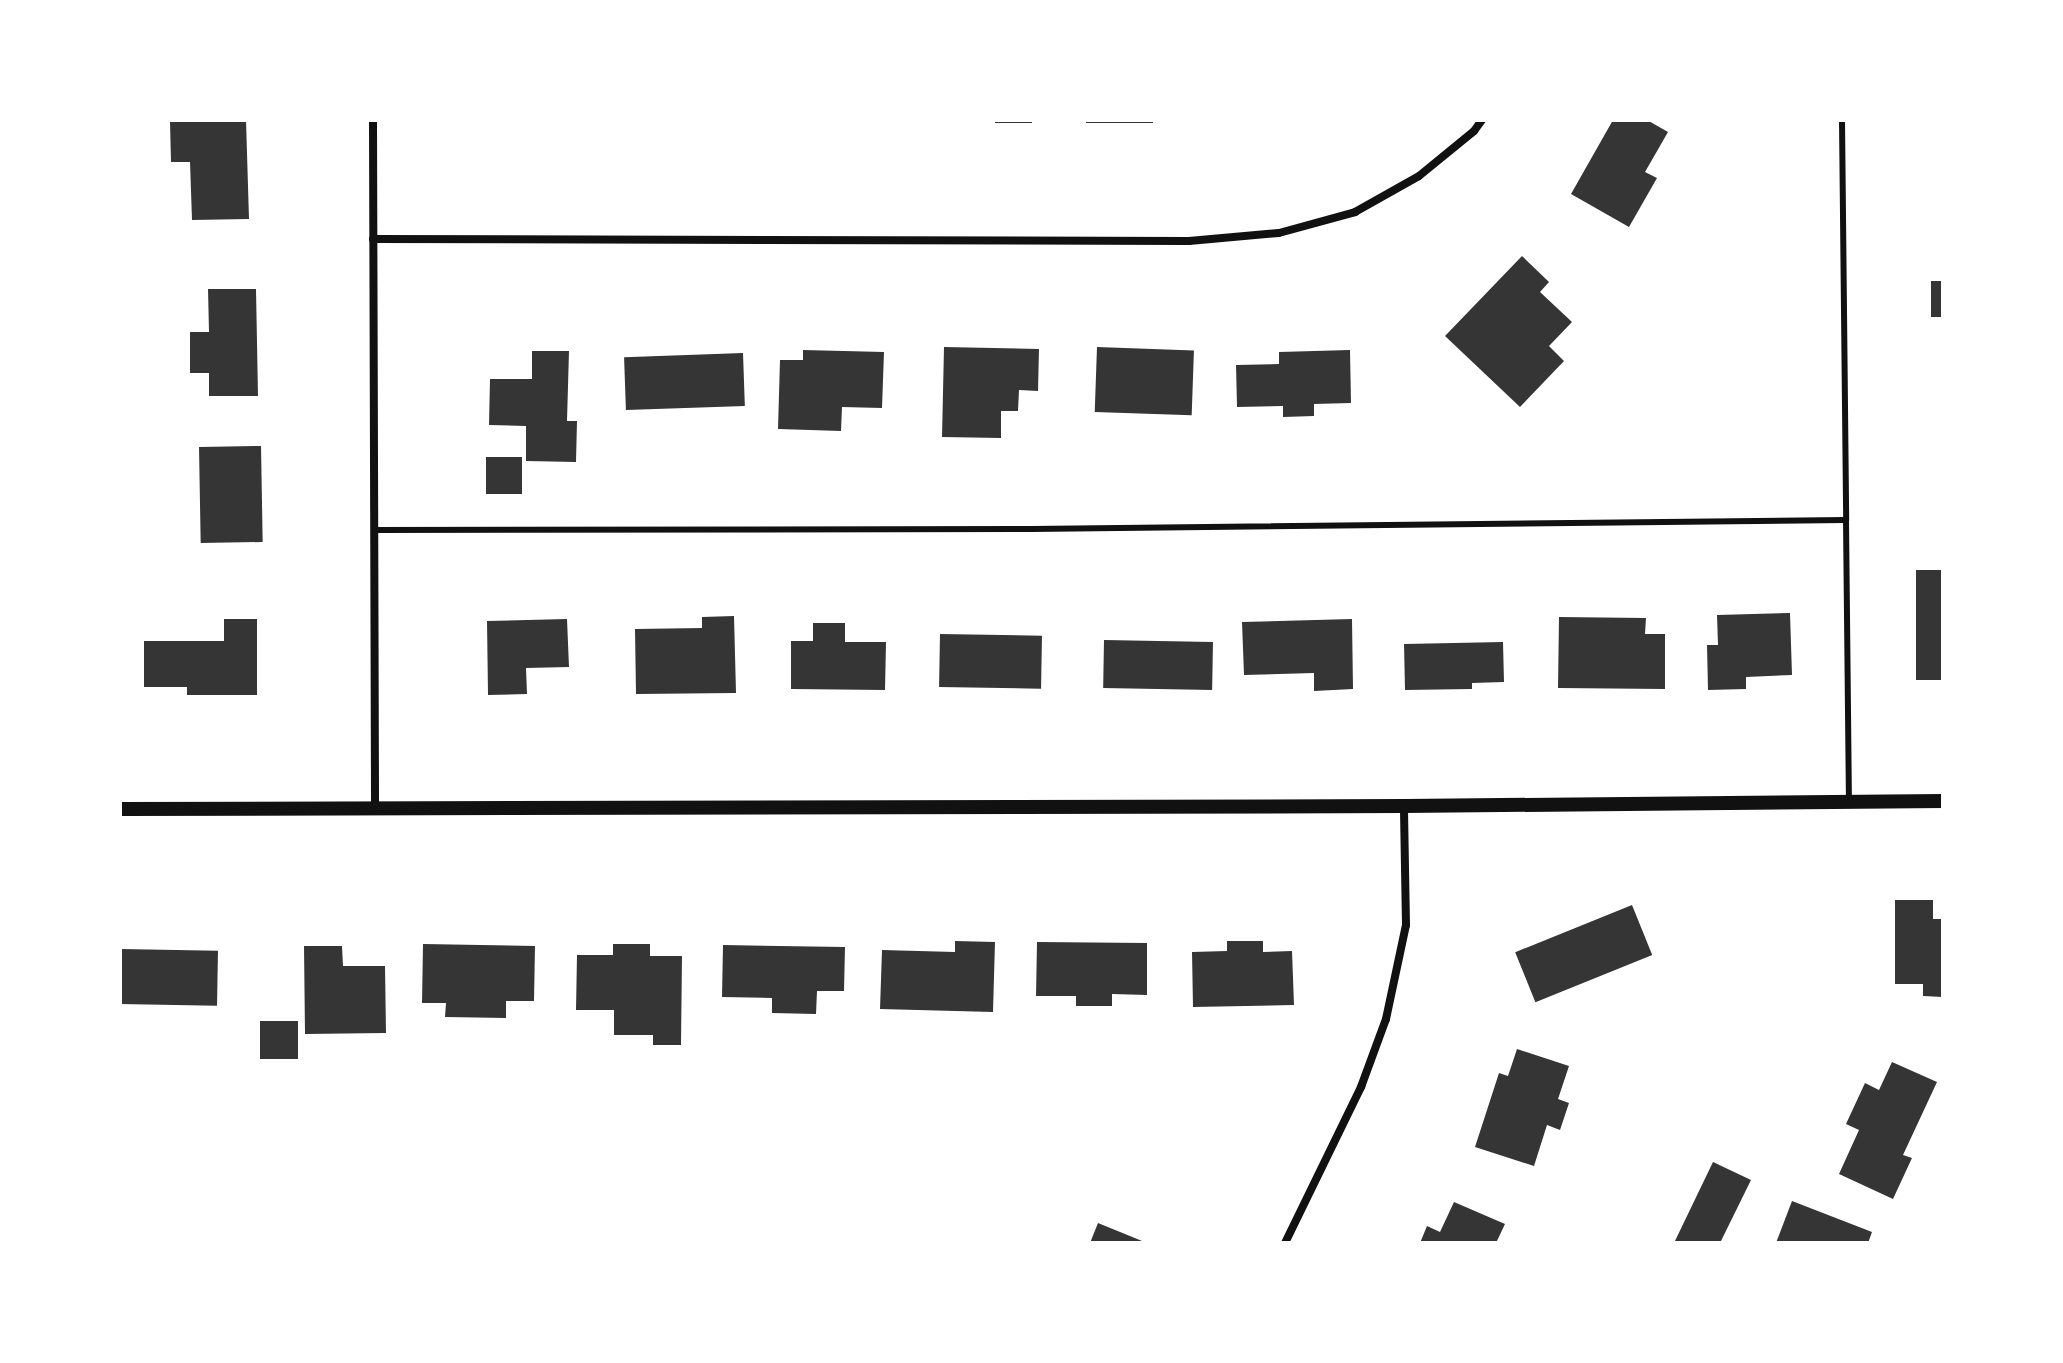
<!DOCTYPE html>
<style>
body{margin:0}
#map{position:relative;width:2063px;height:1363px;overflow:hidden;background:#fff;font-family:"Sofia Sans Condensed",sans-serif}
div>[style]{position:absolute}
.building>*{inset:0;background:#353535;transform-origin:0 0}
.service>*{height:6px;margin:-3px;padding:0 3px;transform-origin:3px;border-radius:3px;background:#111}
.minor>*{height:8px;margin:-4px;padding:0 4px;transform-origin:4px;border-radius:4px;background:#111}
.tertiary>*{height:14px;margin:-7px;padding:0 7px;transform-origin:7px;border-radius:7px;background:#111}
span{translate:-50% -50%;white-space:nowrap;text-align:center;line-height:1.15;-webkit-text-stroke:8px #fff;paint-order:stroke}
.frame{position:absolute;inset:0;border:122px solid #fff;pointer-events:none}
</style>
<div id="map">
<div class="building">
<div style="clip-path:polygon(246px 120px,249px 219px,192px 220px,190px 162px,171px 162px,170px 122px)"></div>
<div style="left:995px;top:120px;width:37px;height:3px"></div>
<div style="left:1086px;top:120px;width:67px;height:3px"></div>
<div style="clip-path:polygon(1613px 120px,1647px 120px,1668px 132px,1645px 172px,1657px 178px,1629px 227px,1571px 194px)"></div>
<div style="clip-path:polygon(1522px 256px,1549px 282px,1540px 292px,1572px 322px,1549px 346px,1564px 361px,1520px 407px,1445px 336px)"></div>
<div style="left:1931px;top:281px;width:12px;height:36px"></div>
<div style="clip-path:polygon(208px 289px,256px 289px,258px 396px,209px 396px,209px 373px,190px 373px,190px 332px,209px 332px)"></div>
<div style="clip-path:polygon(944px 347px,1039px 349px,1038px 391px,1019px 390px,1018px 411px,1001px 411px,1001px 438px,942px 437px)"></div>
<div style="left:1097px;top:347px;width:97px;height:65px;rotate:2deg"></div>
<div style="clip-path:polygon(803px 350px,884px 352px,882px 408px,842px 407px,841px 431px,778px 429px,780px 360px,803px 360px)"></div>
<div style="clip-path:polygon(1350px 350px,1351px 403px,1314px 404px,1314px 416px,1283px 417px,1283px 406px,1237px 407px,1236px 365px,1279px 364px,1279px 352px)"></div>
<div style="clip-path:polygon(532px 351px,569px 351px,567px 421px,577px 421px,576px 462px,526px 461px,526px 426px,489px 425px,490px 379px,532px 379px)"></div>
<div style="left:743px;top:353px;width:53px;height:119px;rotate:88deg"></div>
<div style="left:261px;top:446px;width:96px;height:62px;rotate:89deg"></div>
<div style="left:486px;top:457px;width:36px;height:37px"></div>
<div style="left:1916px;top:570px;width:27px;height:110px"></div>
<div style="clip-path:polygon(1790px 613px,1792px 675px,1746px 677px,1746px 689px,1708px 690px,1707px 645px,1718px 645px,1717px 615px)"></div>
<div style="clip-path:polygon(734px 616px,736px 693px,636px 694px,635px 629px,702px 628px,702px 617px)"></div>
<div style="clip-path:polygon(1559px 617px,1646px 618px,1645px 634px,1665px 634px,1665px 689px,1558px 688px)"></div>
<div style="clip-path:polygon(224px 619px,257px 619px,257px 695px,187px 695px,187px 687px,144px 687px,144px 641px,224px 641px)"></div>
<div style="clip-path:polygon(567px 619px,569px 667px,526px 668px,527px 694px,488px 695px,487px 621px)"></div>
<div style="clip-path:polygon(1352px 619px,1353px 689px,1314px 691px,1314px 673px,1244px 675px,1242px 622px)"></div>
<div style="clip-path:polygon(813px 623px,845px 623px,845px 642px,886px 642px,885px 690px,791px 689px,791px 641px,813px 641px)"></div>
<div style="left:940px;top:634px;width:102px;height:53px;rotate:1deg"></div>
<div style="left:1104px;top:640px;width:109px;height:48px;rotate:1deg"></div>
<div style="clip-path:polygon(1503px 642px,1504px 682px,1472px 683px,1472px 689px,1405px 690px,1404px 644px)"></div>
<div style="clip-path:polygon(1895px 900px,1933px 900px,1933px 919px,1943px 919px,1943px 997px,1923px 996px,1923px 984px,1895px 984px)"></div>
<div style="left:1632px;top:905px;width:54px;height:126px;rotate:68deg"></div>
<div style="clip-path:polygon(955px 941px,995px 942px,993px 1012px,880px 1009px,882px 950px,955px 952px)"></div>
<div style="clip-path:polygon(1227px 941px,1263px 941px,1263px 952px,1292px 951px,1294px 1005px,1193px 1007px,1192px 952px,1227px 951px)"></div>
<div style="clip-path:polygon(1037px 942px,1147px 943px,1147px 995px,1112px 994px,1112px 1006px,1076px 1006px,1076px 996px,1036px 996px)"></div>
<div style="clip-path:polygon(423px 944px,535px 946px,534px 1001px,506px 1001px,506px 1018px,445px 1017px,446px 1003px,422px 1003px)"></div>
<div style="clip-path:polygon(613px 944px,650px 944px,650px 956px,682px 956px,681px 1045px,653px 1045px,653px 1035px,614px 1035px,614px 1010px,576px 1010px,577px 955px,613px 955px)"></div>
<div style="clip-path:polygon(723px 945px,845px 947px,844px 991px,817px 991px,816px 1014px,772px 1013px,772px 998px,722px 997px)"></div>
<div style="clip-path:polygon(304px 946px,342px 946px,343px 966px,385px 966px,386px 1033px,305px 1034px)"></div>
<div style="left:120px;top:949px;width:98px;height:55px;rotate:1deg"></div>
<div style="left:260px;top:1021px;width:38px;height:38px"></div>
<div style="clip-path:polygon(1517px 1049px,1569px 1066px,1558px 1099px,1569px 1103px,1560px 1130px,1547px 1125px,1534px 1166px,1475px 1147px,1499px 1073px,1508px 1076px)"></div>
<div style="clip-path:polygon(1892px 1062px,1937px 1082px,1903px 1155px,1912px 1158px,1893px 1199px,1839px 1174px,1859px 1130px,1846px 1124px,1865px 1083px,1879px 1090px)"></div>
<div style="clip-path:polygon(1713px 1162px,1751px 1180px,1720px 1243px,1674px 1243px)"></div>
<div style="clip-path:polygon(1792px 1201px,1872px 1232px,1868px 1243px,1776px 1243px)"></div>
<div style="clip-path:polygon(1454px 1202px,1505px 1224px,1496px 1243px,1420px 1243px,1427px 1226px,1440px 1232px)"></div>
<div style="clip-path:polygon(1098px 1223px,1147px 1243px,1090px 1243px)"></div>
</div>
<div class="service">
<div style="left:1842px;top:120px;width:400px;rotate:89.4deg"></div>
<div style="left:376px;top:530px;width:655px;rotate:-0.09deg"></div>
<div style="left:1031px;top:529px;width:815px;rotate:-0.63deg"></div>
<div style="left:1846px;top:520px;width:282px;rotate:89.4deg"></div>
</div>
<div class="minor">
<div style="left:373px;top:120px;width:686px;rotate:89.83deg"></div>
<div style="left:373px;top:239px;width:816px;rotate:0.14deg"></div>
<div style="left:1189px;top:241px;width:90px;rotate:-5.1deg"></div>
<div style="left:1279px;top:233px;width:79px;rotate:-15.4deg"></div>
<div style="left:1355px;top:212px;width:73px;rotate:-29.4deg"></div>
<div style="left:1419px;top:176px;width:71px;rotate:-39.3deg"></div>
<div style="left:1474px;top:131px;width:14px;rotate:-54deg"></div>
<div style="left:1285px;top:1243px;width:174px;rotate:-64deg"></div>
<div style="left:1361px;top:1087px;width:72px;rotate:-69.8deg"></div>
<div style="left:1386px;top:1019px;width:96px;rotate:-78deg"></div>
<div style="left:1406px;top:925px;width:119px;rotate:-91deg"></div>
</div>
<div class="tertiary">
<div style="left:120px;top:809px;width:1284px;rotate:-0.13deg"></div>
<div style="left:1404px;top:806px;width:539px;rotate:-0.53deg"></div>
</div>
<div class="frame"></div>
</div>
